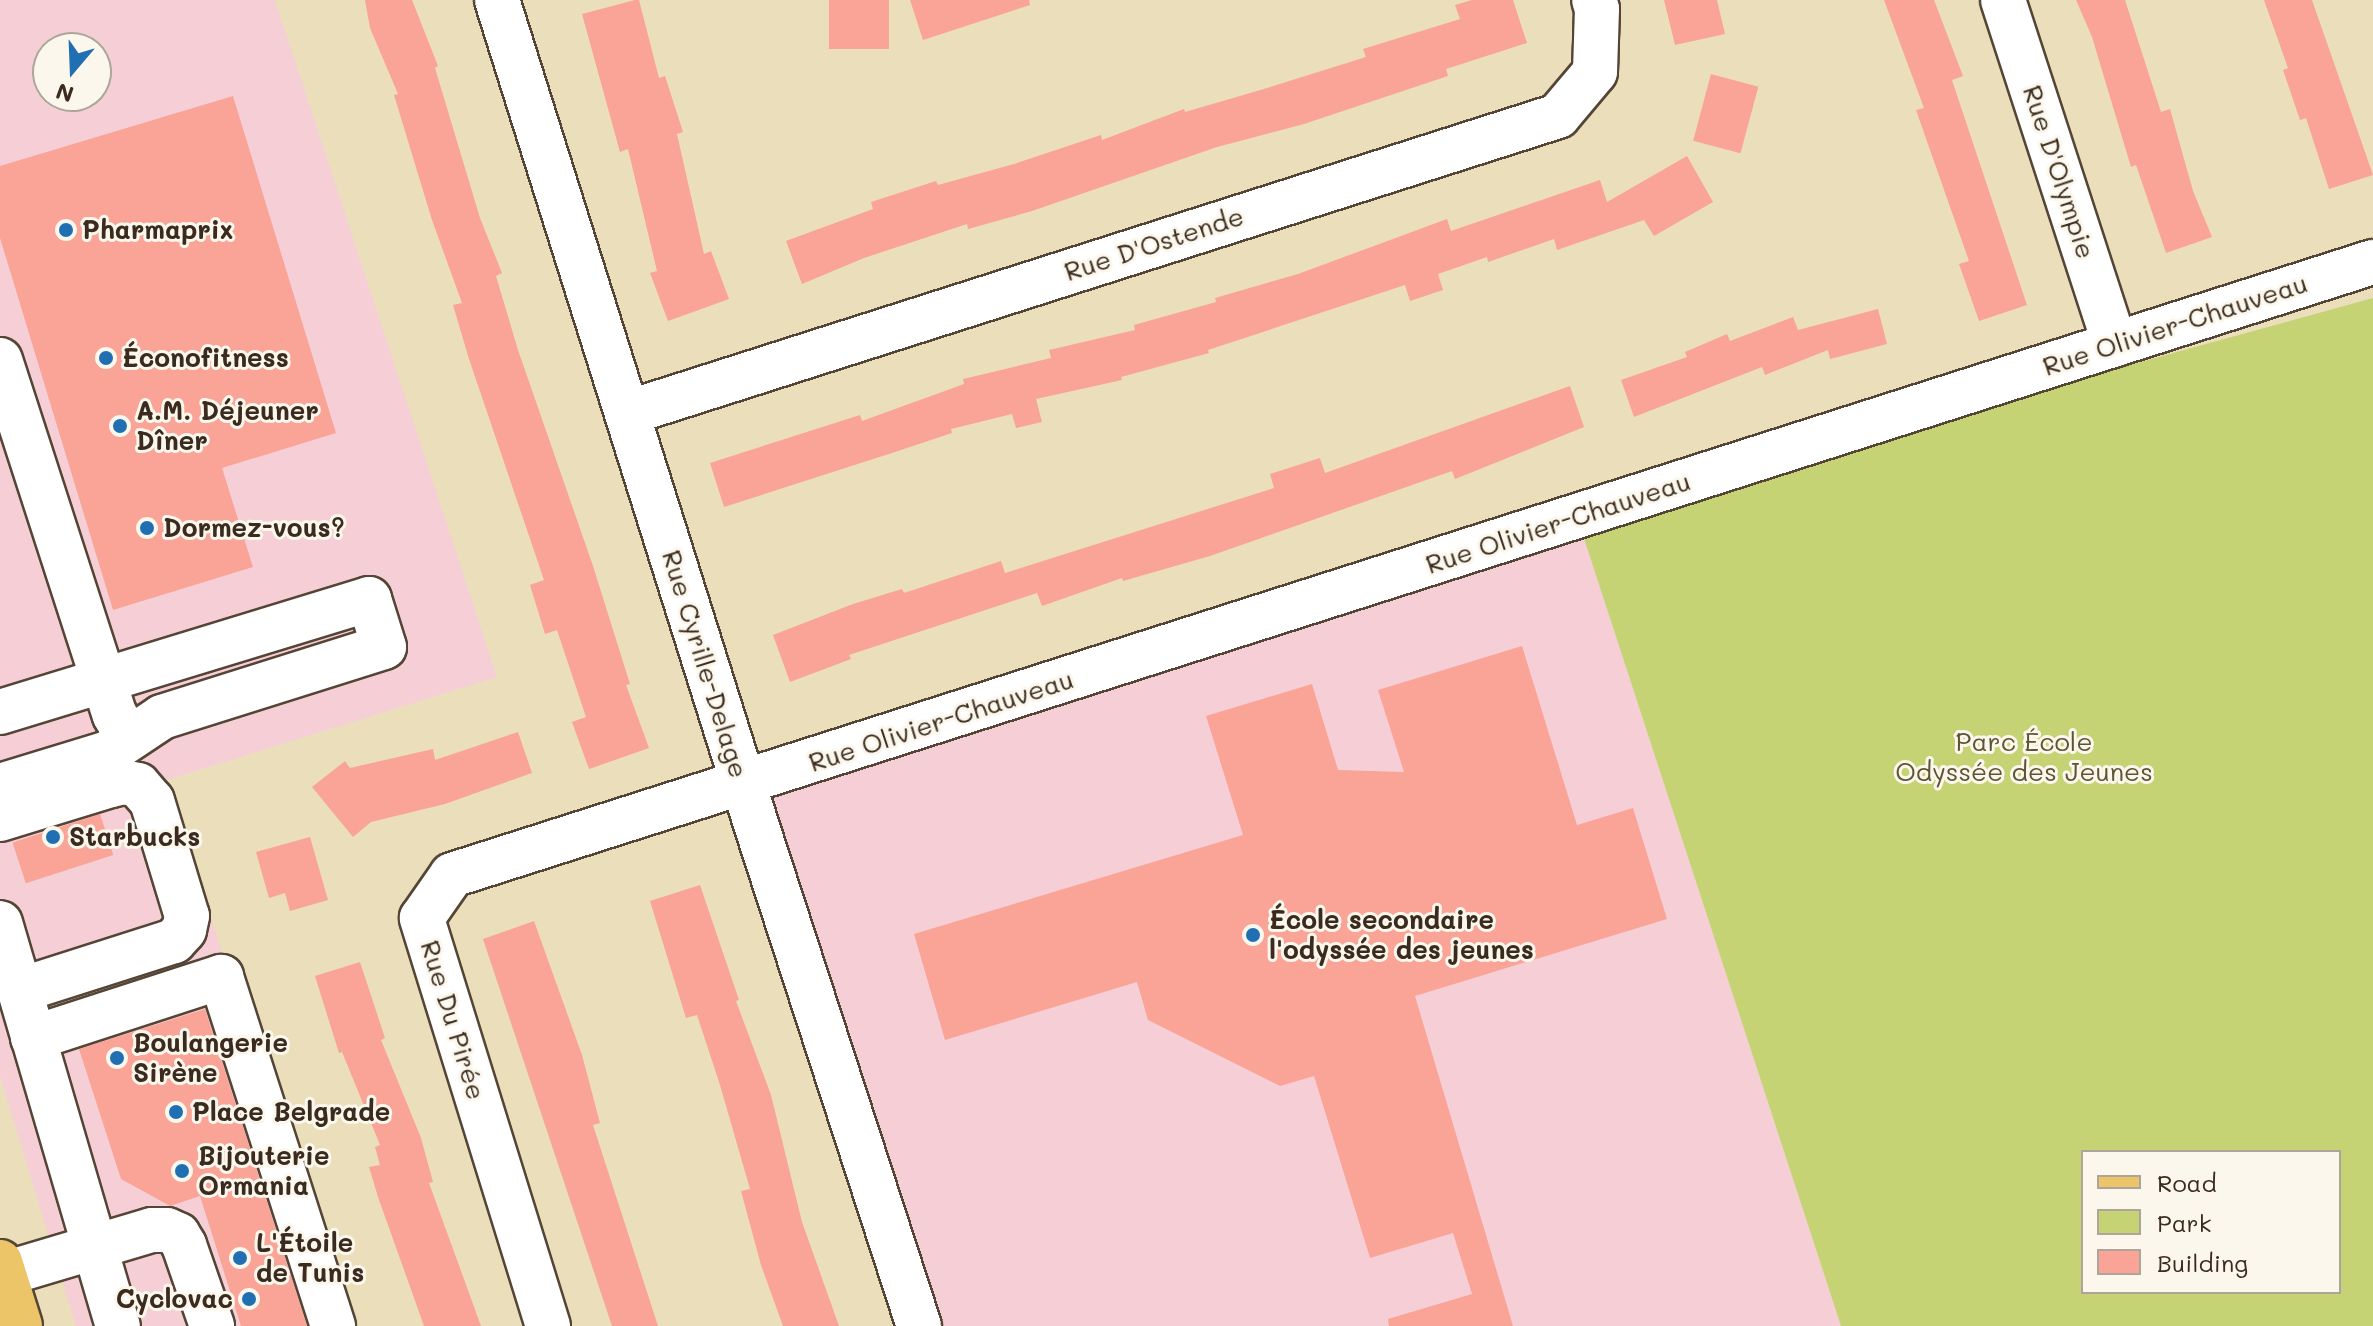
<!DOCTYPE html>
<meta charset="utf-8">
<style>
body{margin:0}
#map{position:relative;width:2373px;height:1326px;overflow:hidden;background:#ebdebb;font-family:Mali,sans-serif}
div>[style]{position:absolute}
.built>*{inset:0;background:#f6cfd6}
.green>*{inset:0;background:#c5d375}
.building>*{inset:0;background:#faa397;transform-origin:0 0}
.roads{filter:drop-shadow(2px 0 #554536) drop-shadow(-2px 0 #554536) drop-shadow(0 2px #554536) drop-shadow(0 -2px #554536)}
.minor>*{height:44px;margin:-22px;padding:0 22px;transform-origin:22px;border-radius:22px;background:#fff}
.major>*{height:44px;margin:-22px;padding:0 22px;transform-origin:22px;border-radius:22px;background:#edc569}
.dots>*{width:22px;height:22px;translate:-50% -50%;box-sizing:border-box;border:4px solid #fbf7ec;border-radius:50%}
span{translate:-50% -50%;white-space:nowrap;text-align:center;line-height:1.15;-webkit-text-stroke:6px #fbf7ec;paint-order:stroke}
.street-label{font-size:26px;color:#3b2a1e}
.poi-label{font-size:26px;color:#3b2a1e;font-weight:700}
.left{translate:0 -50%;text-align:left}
.right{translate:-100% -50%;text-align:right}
.park-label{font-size:26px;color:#5e5434}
.legend{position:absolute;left:2081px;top:1150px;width:260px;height:144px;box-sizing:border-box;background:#fbf7ec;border:2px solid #aea59a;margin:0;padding:10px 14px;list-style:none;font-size:24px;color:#3b2a1e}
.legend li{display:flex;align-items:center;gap:16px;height:40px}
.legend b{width:40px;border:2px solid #aea59a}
.north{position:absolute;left:32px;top:32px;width:80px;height:80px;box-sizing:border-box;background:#fbf7ec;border:2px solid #aea59a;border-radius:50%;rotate:199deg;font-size:22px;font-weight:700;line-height:32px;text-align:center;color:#3b2a1e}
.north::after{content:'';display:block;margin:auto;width:28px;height:36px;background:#1f6fb2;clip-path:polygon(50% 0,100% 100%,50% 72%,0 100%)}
</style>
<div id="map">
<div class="built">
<div style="clip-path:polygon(evenodd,0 0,275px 0,497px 677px,167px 780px,342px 1326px,76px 1326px,0 1076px,0 0,48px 48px,96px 48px,96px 96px,48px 96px,48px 48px)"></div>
<div style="clip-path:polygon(1577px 517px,1841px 1326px,919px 1326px,743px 785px)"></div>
</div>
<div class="green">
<div style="clip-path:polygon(evenodd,2373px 298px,2373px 1326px,1841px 1326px,1577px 517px,2373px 298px,2083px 1152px,2339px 1152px,2339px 1292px,2083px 1292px,2083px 1152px)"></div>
</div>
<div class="building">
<div style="clip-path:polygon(365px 0,412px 0,438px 66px,435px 68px,480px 218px,502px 273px,496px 276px,518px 350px,593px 566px,630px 684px,626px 685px,649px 748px,589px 769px,572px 722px,586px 717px,557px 630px,545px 634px,530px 585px,544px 580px,469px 359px,453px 305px,462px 303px,432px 220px,394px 95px,398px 94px,370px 28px)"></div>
<div style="clip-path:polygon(635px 0,639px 0,659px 78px,665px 76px,683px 132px,677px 134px,704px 254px,711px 251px,729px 299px,668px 321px,650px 273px,657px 271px,628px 149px,620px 152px,582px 14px)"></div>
<div style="left:829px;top:0;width:60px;height:49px"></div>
<div style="clip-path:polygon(910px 0,1029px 0,1030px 5px,923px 40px)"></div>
<div style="clip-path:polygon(1472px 0,1513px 0,1527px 43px,1446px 69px,1448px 76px,1304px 124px,1217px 147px,1032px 211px,968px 229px,967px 224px,864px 258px,802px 284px,786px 241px,873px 209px,871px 202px,936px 181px,938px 185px,1014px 164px,1101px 135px,1102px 140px,1184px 109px,1185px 112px,1264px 89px,1366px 57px,1363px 49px,1460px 19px,1455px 5px)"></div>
<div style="clip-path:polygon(1664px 0,1717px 0,1725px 34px,1675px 45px)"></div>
<div style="clip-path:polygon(1884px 0,1934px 0,1963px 76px,1952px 80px,2027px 305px,1979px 321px,1959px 264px,1969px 261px,1916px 110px,1924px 108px)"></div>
<div style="clip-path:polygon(2076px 0,2125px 0,2161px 112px,2170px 109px,2193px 191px,2212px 237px,2166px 253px,2136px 165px,2131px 167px,2092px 37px)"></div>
<div style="clip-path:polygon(2264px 0,2312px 0,2373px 175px,2329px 189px,2306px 118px,2300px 120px,2283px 70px,2288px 68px)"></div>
<div style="left:1711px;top:74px;width:49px;height:69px;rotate:15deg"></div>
<div style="clip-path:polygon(233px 96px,336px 433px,222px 468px,253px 567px,113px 610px,0 238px,0 166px)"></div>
<div style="clip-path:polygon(1687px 156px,1713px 202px,1654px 236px,1644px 220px,1557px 250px,1554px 239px,1488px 262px,1487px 257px,1438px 274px,1443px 290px,1410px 301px,1405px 285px,1208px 350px,1209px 353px,1121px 377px,1122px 380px,1036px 399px,1042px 422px,1016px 428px,1012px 414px,951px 429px,952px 433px,895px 452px,724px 507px,710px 463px,860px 415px,862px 421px,964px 384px,963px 379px,1051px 358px,1049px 350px,1135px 330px,1134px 325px,1216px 302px,1215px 298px,1298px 274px,1447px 219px,1451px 231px,1600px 180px,1607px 202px)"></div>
<div style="clip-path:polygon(1878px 309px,1887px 344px,1830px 359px,1828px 350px,1765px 375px,1762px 367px,1634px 417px,1621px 380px,1687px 357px,1685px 352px,1727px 334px,1730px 341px,1793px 317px,1798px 330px)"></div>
<div style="clip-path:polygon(1570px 386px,1584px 427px,1455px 479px,1452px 471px,1210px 556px,1123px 581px,1122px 578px,1042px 606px,1037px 593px,849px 655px,851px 659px,790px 682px,773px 635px,853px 604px,902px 589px,904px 593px,1001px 561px,1005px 573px,1274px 488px,1270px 474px,1320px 458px,1325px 473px)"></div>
<div style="clip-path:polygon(1522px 646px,1577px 825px,1633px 808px,1667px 919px,1415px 996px,1513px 1326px,1389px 1326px,1388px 1319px,1472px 1294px,1453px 1233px,1370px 1258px,1314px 1076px,1280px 1086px,1148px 1020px,1137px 982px,945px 1040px,914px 934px,1243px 835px,1206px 716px,1312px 684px,1338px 770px,1404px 772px,1378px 690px)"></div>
<div style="clip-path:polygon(518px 732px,532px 773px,445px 804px,371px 822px,353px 837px,312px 787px,345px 761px,350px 768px,433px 749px,435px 760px)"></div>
<div style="left:100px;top:814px;width:43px;height:92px;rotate:72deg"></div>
<div style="clip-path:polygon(310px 837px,328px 900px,290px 911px,285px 893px,269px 898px,256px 852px)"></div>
<div style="clip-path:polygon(700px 885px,739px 1000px,736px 1001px,771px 1095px,802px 1222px,839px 1326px,783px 1326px,761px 1265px,741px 1191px,750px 1189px,720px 1085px,697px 1015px,686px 1018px,650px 901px)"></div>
<div style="clip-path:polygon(534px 921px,582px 1055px,600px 1123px,593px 1125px,658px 1326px,612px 1326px,483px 939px)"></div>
<div style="clip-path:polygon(360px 962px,385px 1038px,381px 1040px,421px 1138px,433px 1182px,429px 1183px,481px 1326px,424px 1326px,378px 1197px,369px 1167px,380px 1165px,375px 1147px,380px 1145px,342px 1052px,339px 1053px,315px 976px)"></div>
<div style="clip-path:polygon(205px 1009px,307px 1326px,241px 1326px,200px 1196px,170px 1206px,121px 1179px,79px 1049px)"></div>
</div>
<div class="roads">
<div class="minor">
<div style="left:497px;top:0;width:864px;rotate:72.55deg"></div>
<div style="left:756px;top:824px;width:528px;rotate:72.01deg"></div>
<div style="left:2003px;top:0;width:362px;rotate:72deg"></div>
<div style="left:0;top:360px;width:373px;rotate:72.1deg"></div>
<div style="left:115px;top:715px;width:26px;rotate:61deg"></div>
<div style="left:627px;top:413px;width:977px;rotate:-17.69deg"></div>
<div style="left:1558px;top:116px;width:57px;rotate:-49.9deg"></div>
<div style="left:1595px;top:72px;width:63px;rotate:-88.2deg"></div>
<div style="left:1597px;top:9px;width:9px;rotate:-108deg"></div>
<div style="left:0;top:712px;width:386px;rotate:-17deg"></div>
<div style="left:369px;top:599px;width:50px;rotate:72.6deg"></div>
<div style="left:384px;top:647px;width:233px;rotate:162.5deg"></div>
<div style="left:162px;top:717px;width:65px;rotate:146.3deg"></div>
<div style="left:108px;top:753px;width:113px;rotate:163deg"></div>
<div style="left:0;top:819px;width:116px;rotate:-17deg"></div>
<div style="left:111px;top:785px;width:13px;rotate:-13deg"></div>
<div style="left:124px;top:782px;width:14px;rotate:12deg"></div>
<div style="left:138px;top:785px;width:21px;rotate:49deg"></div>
<div style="left:152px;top:801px;width:120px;rotate:73.1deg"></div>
<div style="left:187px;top:916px;width:14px;rotate:102deg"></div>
<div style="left:184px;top:930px;width:15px;rotate:132deg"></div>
<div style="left:174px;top:941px;width:162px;rotate:162.3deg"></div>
<div style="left:0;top:923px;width:420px;rotate:73.7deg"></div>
<div style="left:33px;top:1038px;width:198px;rotate:-18deg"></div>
<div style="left:221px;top:977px;width:367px;rotate:72.2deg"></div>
<div style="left:4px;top:1274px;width:154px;rotate:-16.6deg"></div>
<div style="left:152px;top:1230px;width:15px"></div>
<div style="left:167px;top:1230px;width:12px;rotate:24deg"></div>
<div style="left:178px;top:1235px;width:12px;rotate:59deg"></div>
<div style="left:184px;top:1245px;width:86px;rotate:70.9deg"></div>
<div style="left:548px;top:1326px;width:427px;rotate:-107.2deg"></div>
<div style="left:422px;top:918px;width:52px;rotate:-55.1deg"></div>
<div style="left:452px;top:875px;width:2016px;rotate:-17.7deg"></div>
</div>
<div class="major">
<div style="left:0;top:1262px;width:67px;rotate:72.6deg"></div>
</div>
</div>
<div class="dots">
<div style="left:66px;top:230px;background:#1f6fb2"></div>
<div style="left:106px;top:358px;background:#1f6fb2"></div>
<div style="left:120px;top:426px;background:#1f6fb2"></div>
<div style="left:147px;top:528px;background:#1f6fb2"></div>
<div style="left:53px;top:837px;background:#1f6fb2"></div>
<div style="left:1253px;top:935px;background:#1f6fb2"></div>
<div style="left:117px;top:1058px;background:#1f6fb2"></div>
<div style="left:176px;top:1112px;background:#1f6fb2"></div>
<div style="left:182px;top:1171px;background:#1f6fb2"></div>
<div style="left:240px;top:1258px;background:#1f6fb2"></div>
<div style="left:249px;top:1299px;background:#1f6fb2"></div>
</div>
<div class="street-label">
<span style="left:2059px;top:172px;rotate:72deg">Rue D'Olympie</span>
<span style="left:1154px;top:244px;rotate:-18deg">Rue D'Ostende</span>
<span style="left:2175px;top:325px;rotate:-18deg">Rue Olivier-Chauveau</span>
<span style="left:1558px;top:523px;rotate:-18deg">Rue Olivier-Chauveau</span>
<span style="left:705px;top:664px;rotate:73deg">Rue Cyrille-Delage</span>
<span style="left:941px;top:721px;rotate:-18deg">Rue Olivier-Chauveau</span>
<span style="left:453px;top:1020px;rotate:73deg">Rue Du Pirée</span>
</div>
<div class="poi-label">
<span class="left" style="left:82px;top:230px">Pharmaprix</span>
<span class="left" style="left:122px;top:358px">Éconofitness</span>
<span class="left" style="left:136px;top:426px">A.M. Déjeuner<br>Dîner</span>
<span class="left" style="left:163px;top:528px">Dormez-vous?</span>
<span class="left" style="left:69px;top:837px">Starbucks</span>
<span class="left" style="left:1269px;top:935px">École secondaire<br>l'odyssée des jeunes</span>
<span class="left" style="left:133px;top:1058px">Boulangerie<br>Sirène</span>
<span class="left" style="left:192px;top:1112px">Place Belgrade</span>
<span class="left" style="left:198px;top:1171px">Bijouterie<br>Ormania</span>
<span class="left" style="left:256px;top:1258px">L'Étoile<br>de Tunis</span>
<span class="right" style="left:233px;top:1299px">Cyclovac</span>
</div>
<div class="park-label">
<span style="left:2024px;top:757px">Parc École<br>Odyssée des Jeunes</span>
</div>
<ul class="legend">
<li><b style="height:10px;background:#edc569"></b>Road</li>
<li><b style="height:22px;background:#c5d375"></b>Park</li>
<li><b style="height:22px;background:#faa397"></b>Building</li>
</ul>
<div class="north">N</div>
</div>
